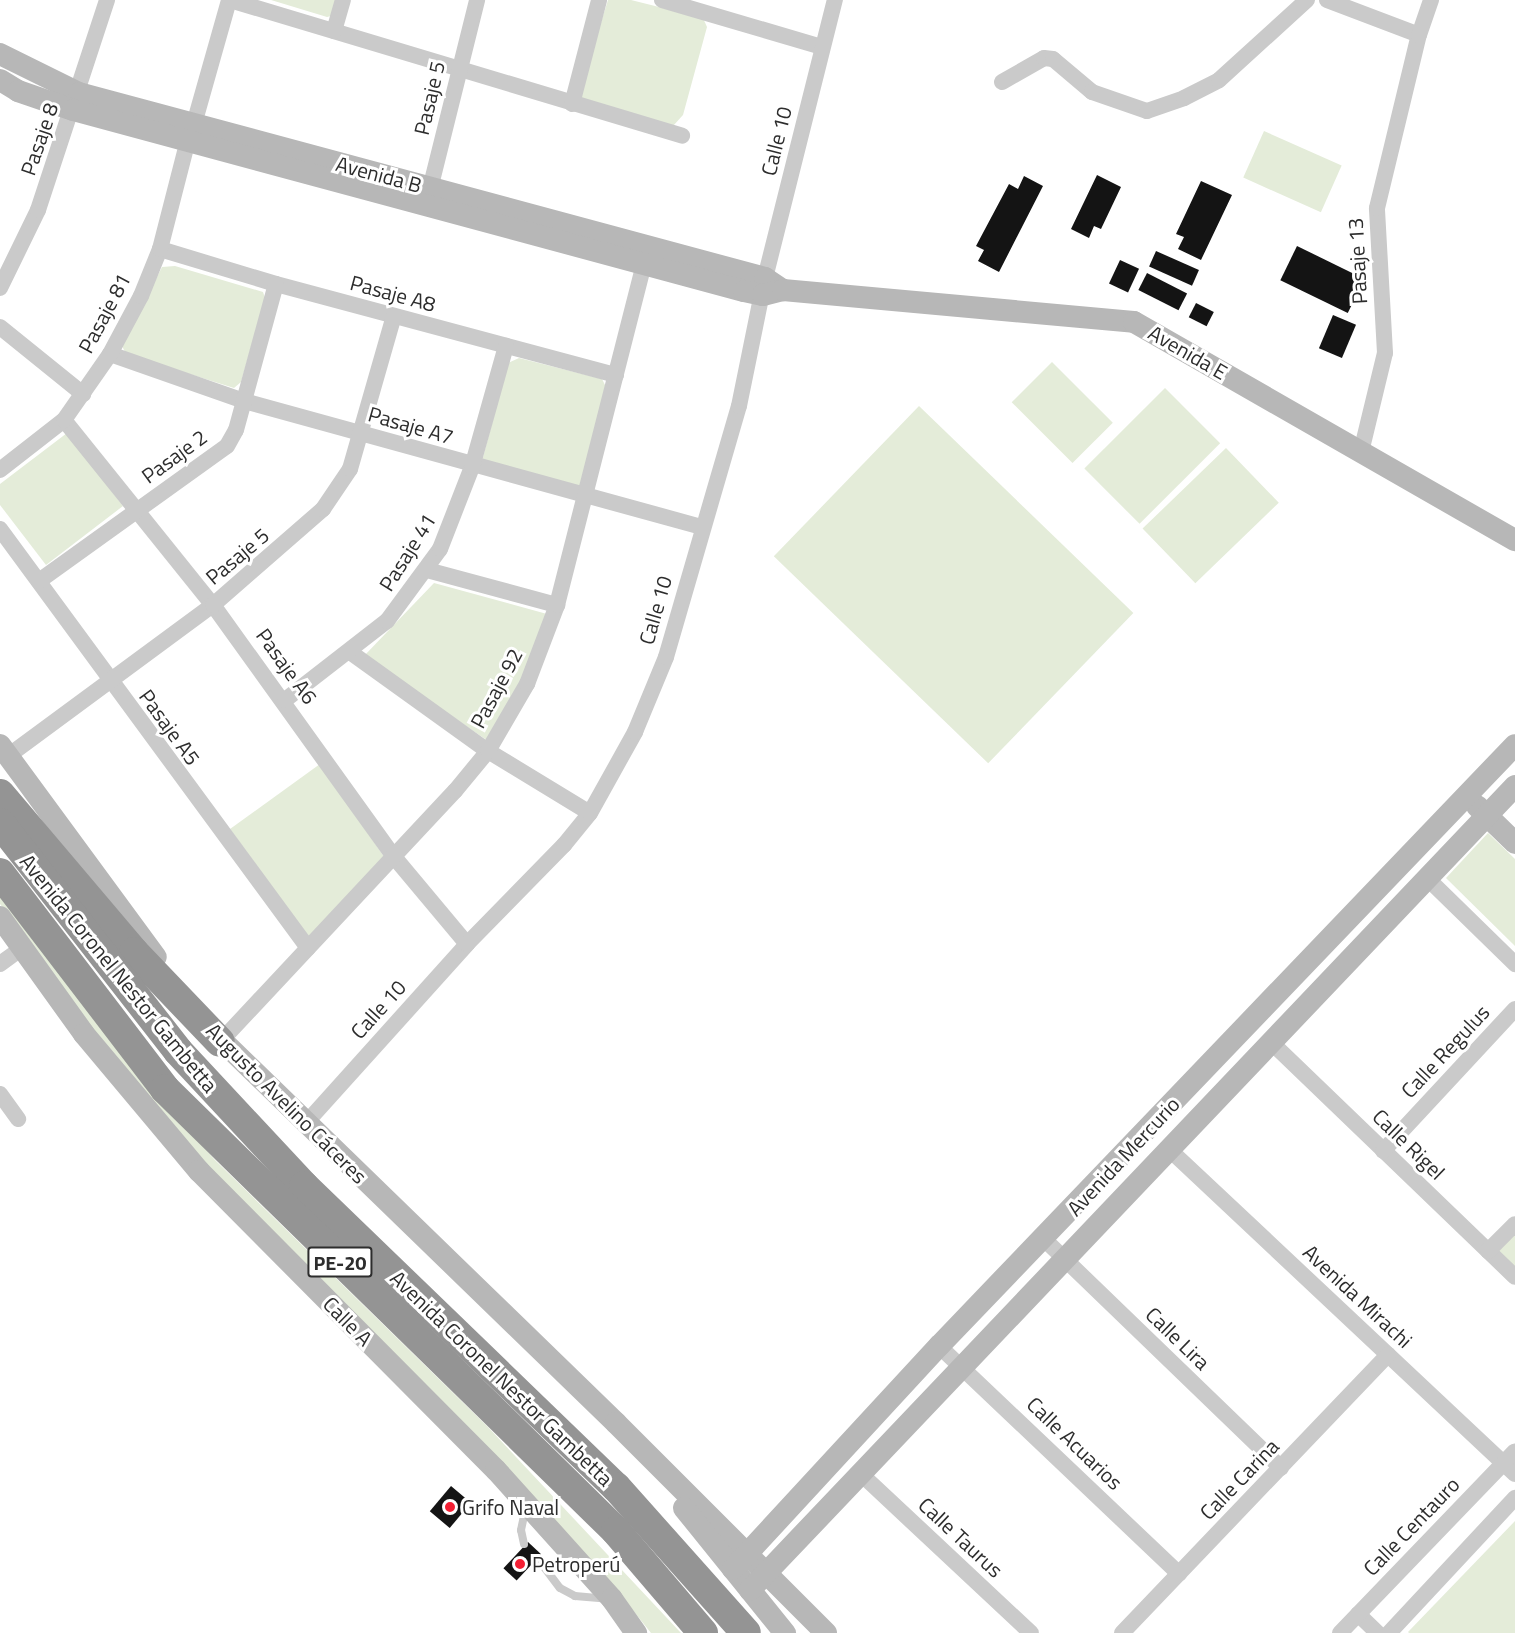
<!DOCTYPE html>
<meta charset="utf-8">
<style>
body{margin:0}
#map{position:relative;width:1515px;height:1633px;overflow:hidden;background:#fff;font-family:"Titillium Web",sans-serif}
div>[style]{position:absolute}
.green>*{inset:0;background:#e4ecd9;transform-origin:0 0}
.building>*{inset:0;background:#141414;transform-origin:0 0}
.lane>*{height:8px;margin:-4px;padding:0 4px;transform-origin:4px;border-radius:4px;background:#cacaca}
.street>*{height:16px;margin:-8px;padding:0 8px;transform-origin:8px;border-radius:8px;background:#cacaca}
.secondary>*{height:22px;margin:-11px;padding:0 11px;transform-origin:11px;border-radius:11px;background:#b7b7b7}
.highway>*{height:30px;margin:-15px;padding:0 15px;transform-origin:15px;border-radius:15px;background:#949494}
.dots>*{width:16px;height:16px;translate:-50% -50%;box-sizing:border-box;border:3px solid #fff;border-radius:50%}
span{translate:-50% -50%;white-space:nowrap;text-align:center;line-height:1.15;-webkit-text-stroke:6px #fff;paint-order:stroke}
.shield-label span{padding:2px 4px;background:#fff;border:2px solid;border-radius:4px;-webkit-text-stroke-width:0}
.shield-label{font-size:20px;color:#2d2d2d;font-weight:700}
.street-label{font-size:21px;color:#2d2d2d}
.poi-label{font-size:21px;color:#2d2d2d}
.left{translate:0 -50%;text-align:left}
</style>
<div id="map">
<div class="green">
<div style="clip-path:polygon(271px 0,339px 0,335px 15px,327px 17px)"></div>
<div style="clip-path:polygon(608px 0,631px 0,703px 18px,707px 27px,683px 115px,673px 126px,584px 103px,578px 95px)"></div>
<div style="left:1264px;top:131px;width:85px;height:51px;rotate:24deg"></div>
<div style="clip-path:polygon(175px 266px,263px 292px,265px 298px,241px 382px,234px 388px,126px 354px,122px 346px,162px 267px)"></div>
<div style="clip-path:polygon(519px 358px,602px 379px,607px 389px,580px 487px,482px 461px,508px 363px)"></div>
<div style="left:1052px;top:362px;width:86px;height:57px;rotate:45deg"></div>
<div style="left:1165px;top:388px;width:78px;height:114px;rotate:45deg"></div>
<div style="left:919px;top:406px;width:298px;height:209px;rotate:44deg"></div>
<div style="clip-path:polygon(67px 433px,123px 506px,46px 565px,0 505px,0 484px)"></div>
<div style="left:1226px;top:448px;width:76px;height:116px;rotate:46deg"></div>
<div style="clip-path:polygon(434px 583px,547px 614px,526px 676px,488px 741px,364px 656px)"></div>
<div style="clip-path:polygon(320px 764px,387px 861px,311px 940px,230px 829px)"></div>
<div style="clip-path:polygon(1488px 833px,1515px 859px,1515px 946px,1446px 878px)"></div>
<div style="clip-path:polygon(0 894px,150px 1086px,215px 1160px,487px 1426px,681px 1633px,651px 1633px,616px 1589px,212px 1172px,85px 1020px,0 904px)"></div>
<div style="clip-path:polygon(1515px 1231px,1515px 1271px,1495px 1251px)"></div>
<div style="clip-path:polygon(1515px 1521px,1515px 1633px,1409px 1633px,1408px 1632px)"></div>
</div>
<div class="building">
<div style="clip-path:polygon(1097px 175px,1121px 187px,1101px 229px,1094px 226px,1089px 238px,1071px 229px)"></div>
<div style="clip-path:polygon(1024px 176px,1043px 186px,999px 272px,978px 261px,984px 250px,976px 246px,1009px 184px,1018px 189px)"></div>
<div style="clip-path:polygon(1201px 181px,1232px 195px,1201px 260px,1178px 249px,1184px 237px,1176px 234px)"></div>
<div style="left:1297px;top:246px;width:75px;height:38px;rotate:26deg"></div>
<div style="left:1156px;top:251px;width:47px;height:17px;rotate:24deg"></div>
<div style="left:1120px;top:260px;width:21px;height:26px;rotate:25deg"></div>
<div style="left:1147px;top:273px;width:45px;height:19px;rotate:27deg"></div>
<div style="left:1196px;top:303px;width:20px;height:16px;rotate:27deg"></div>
<div style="left:1333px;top:315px;width:25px;height:36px;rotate:23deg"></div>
<div style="left:451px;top:1486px;width:26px;height:33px;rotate:40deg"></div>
<div style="left:528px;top:1542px;width:18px;height:36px;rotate:43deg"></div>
</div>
<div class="lane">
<div style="left:524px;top:1544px;width:14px;rotate:-102deg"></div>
<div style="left:521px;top:1530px;width:24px;rotate:-78deg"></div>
<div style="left:538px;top:1559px;width:36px;rotate:53deg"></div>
<div style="left:560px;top:1588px;width:17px;rotate:28deg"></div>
<div style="left:575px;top:1596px;width:33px;rotate:5deg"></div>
</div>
<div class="street">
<div style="left:230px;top:0;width:472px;rotate:16.7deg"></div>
<div style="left:662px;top:0;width:167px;rotate:16.4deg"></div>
<div style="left:1327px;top:0;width:98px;rotate:20.8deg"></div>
<div style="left:334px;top:31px;width:32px;rotate:-74deg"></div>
<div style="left:1002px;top:82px;width:48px;rotate:-29.7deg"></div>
<div style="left:1044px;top:58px;width:9px;rotate:6deg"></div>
<div style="left:1053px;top:59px;width:51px;rotate:40.2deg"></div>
<div style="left:1092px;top:92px;width:58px;rotate:19.1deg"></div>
<div style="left:1147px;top:111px;width:39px;rotate:-19deg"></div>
<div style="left:1184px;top:98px;width:39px;rotate:-27deg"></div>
<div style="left:1219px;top:80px;width:119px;rotate:-42.3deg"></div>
<div style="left:572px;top:104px;width:107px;rotate:-75.4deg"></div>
<div style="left:194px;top:124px;width:129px;rotate:-74.2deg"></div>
<div style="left:428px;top:197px;width:203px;rotate:-76deg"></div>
<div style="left:160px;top:249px;width:121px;rotate:16.8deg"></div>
<div style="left:276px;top:284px;width:352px;rotate:15deg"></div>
<div style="left:0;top:288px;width:87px;rotate:-64deg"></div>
<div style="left:38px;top:210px;width:221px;rotate:-71.8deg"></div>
<div style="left:0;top:327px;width:107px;rotate:38.9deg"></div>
<div style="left:110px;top:354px;width:142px;rotate:19.3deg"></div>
<div style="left:244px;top:401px;width:476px;rotate:15.4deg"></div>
<div style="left:64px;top:420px;width:238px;rotate:51.2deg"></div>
<div style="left:213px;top:605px;width:312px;rotate:54.3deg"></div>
<div style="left:395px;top:858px;width:112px;rotate:50.1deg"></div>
<div style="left:1361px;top:452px;width:102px;rotate:-76.4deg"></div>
<div style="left:1385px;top:353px;width:145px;rotate:-93.2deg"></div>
<div style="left:1377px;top:208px;width:178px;rotate:-76.4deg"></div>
<div style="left:1419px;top:35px;width:37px;rotate:-71deg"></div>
<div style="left:0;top:470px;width:81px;rotate:-38deg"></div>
<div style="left:64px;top:420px;width:80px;rotate:-55.1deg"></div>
<div style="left:110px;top:354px;width:66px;rotate:-61.9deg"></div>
<div style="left:141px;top:296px;width:51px;rotate:-68deg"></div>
<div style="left:160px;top:249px;width:113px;rotate:-75.6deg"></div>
<div style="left:0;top:529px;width:520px;rotate:53.68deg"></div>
<div style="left:427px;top:570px;width:135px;rotate:15.1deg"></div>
<div style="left:39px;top:581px;width:231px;rotate:-35.7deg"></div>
<div style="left:227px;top:446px;width:18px;rotate:-61deg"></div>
<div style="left:236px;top:430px;width:151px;rotate:-74.7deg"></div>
<div style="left:350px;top:652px;width:170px;rotate:35.7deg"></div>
<div style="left:488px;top:751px;width:119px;rotate:31.3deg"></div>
<div style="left:285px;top:700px;width:129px;rotate:-37.8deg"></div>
<div style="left:387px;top:621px;width:89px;rotate:-53.6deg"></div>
<div style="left:440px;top:549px;width:88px;rotate:-68.7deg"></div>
<div style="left:472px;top:467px;width:126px;rotate:-74.3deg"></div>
<div style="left:8px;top:756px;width:255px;rotate:-36.4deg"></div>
<div style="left:213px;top:605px;width:146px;rotate:-41.1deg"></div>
<div style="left:323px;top:509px;width:48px;rotate:-56deg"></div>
<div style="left:350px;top:469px;width:159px;rotate:-74deg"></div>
<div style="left:1428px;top:879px;width:122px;rotate:44.3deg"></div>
<div style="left:0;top:964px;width:27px;rotate:-36deg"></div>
<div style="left:220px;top:1042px;width:344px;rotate:-46.9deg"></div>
<div style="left:455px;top:791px;width:52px;rotate:-50.5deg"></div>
<div style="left:488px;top:751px;width:78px;rotate:-59.8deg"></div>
<div style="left:527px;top:684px;width:85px;rotate:-69.2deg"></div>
<div style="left:557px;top:605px;width:352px;rotate:-75.7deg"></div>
<div style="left:1272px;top:1043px;width:337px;rotate:43.9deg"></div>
<div style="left:0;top:1094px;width:31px;rotate:54deg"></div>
<div style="left:306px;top:1123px;width:241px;rotate:-48deg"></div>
<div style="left:467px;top:944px;width:139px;rotate:-45.6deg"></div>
<div style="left:564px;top:845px;width:41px;rotate:-50.9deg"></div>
<div style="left:590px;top:813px;width:93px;rotate:-60.9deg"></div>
<div style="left:635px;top:732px;width:81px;rotate:-67.5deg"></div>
<div style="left:666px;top:657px;width:261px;rotate:-73.8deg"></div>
<div style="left:739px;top:406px;width:131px;rotate:-78.5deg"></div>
<div style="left:765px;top:278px;width:287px;rotate:-75.9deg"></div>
<div style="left:1171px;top:1151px;width:472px;rotate:43.2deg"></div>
<div style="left:1383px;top:1151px;width:194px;rotate:-47.1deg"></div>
<div style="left:1045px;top:1240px;width:328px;rotate:44deg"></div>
<div style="left:1488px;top:1251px;width:38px;rotate:-45deg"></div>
<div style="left:939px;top:1346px;width:331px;rotate:43.5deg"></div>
<div style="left:860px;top:1473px;width:234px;rotate:43.1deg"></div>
<div style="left:1358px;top:1614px;width:28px;rotate:44deg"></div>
<div style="left:1122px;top:1633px;width:385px;rotate:-46.3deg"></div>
<div style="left:1340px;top:1633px;width:252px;rotate:-46.1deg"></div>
<div style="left:1389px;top:1633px;width:185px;rotate:-47deg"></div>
</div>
<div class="secondary">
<div style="left:0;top:54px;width:88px;rotate:26.3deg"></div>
<div style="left:79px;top:93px;width:711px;rotate:15.09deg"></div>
<div style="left:765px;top:278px;width:22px;rotate:34deg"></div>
<div style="left:0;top:80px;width:21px;rotate:31deg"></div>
<div style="left:18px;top:91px;width:58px;rotate:19.1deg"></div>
<div style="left:73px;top:110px;width:695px;rotate:15.1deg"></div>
<div style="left:744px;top:291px;width:19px;rotate:12deg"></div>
<div style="left:763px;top:295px;width:21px;rotate:-14deg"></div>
<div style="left:783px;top:290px;width:352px;rotate:5.2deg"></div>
<div style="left:1134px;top:322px;width:439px;rotate:29.8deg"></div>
<div style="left:0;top:745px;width:263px;rotate:53.7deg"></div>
<div style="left:1477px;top:806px;width:53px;rotate:44.2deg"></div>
<div style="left:0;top:917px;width:144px;rotate:54.3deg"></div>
<div style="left:84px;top:1034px;width:179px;rotate:50deg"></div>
<div style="left:199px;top:1171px;width:421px;rotate:45.2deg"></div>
<div style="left:496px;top:1470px;width:173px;rotate:48deg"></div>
<div style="left:612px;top:1599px;width:42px;rotate:54.8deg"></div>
<div style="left:210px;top:1029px;width:566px;rotate:44.14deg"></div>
<div style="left:616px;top:1423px;width:297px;rotate:45deg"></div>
<div style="left:684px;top:1508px;width:161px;rotate:51.1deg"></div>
<div style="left:733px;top:1569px;width:304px;rotate:-47.3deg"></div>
<div style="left:939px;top:1346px;width:832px;rotate:-46.22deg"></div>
<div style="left:750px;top:1590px;width:1110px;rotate:-46.42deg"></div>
</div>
<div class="highway">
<div style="left:0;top:794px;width:207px;rotate:49.7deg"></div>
<div style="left:134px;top:952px;width:124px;rotate:46.3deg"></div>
<div style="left:0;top:823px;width:289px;rotate:52deg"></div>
<div style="left:178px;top:1051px;width:185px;rotate:47deg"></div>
<div style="left:304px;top:1186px;width:434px;rotate:44deg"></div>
<div style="left:616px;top:1487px;width:195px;rotate:48.3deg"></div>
<div style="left:0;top:873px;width:272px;rotate:52.6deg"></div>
<div style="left:165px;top:1089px;width:631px;rotate:44.42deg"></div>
<div style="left:616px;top:1531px;width:134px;rotate:49.5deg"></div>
</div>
<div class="dots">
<div style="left:450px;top:1507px;background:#f41f33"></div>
<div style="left:520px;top:1564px;background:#f41f33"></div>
</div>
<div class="shield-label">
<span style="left:340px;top:1262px">PE-20</span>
</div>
<div class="street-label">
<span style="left:429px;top:98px;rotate:-77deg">Pasaje 5</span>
<span style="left:39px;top:139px;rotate:-71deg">Pasaje 8</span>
<span style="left:776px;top:141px;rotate:-76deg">Calle 10</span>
<span style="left:379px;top:174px;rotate:15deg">Avenida B</span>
<span style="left:1357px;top:261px;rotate:-93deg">Pasaje 13</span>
<span style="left:393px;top:293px;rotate:15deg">Pasaje A8</span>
<span style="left:104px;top:313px;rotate:-62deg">Pasaje 81</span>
<span style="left:1188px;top:352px;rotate:30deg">Avenida E</span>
<span style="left:411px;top:425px;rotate:16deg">Pasaje A7</span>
<span style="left:174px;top:456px;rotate:-36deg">Pasaje 2</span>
<span style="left:407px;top:552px;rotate:-58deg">Pasaje 41</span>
<span style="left:237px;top:556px;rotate:-40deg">Pasaje 5</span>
<span style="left:655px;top:610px;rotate:-74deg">Calle 10</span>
<span style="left:287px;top:666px;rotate:54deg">Pasaje A6</span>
<span style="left:496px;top:688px;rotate:-62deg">Pasaje 92</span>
<span style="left:170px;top:727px;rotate:54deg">Pasaje A5</span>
<span style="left:119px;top:973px;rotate:51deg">Avenida Coronel Nestor Gambetta</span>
<span style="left:378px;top:1009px;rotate:-48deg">Calle 10</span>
<span style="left:1445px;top:1051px;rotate:-47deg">Calle Regulus</span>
<span style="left:287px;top:1103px;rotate:45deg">Augusto Avelino Cáceres</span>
<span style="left:1409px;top:1144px;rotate:44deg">Calle Rigel</span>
<span style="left:1123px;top:1156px;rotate:-47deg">Avenida Mercurio</span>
<span style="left:1358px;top:1296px;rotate:43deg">Avenida Mirachi</span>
<span style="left:348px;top:1321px;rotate:45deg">Calle A</span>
<span style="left:1178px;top:1338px;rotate:44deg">Calle Lira</span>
<span style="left:502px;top:1378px;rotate:44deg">Avenida Coronel Nestor Gambetta</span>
<span style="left:1075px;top:1443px;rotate:44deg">Calle Acuarios</span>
<span style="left:1239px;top:1479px;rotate:-46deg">Calle Carina</span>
<span style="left:1411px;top:1526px;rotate:-46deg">Calle Centauro</span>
<span style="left:961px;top:1537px;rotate:43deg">Calle Taurus</span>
</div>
<div class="poi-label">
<span class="left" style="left:462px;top:1507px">Grifo Naval</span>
<span class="left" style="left:532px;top:1564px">Petroperú</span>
</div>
</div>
